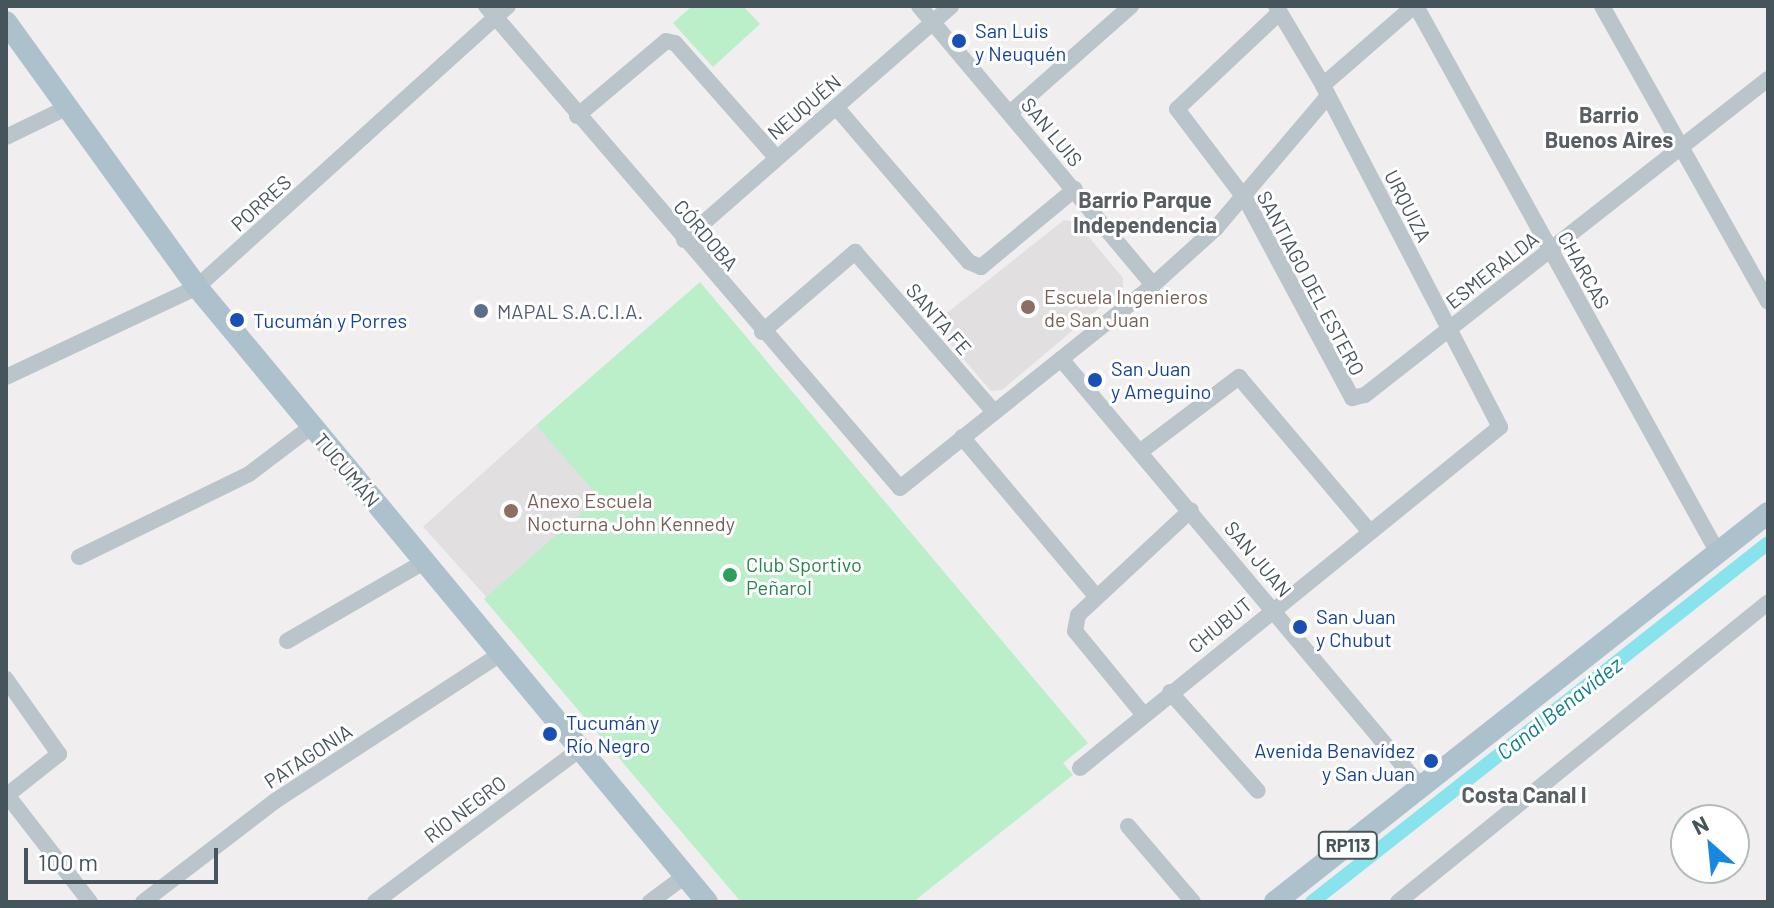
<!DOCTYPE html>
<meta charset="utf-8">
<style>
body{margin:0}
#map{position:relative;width:1774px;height:908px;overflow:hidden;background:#f0eeee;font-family:Barlow,sans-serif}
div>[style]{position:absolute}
.education>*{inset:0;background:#e1dfe0;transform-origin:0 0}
.green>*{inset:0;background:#bbefc9}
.canal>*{height:14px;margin:-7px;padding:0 7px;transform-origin:7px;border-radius:7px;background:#88e3ec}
.minor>*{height:16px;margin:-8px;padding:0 8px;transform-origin:8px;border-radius:8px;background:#b9c4cb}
.major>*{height:22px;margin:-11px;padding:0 11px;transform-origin:11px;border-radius:11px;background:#adc1cd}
.dots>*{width:22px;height:22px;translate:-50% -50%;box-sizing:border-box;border:4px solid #fff;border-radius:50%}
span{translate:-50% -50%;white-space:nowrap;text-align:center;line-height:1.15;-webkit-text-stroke:6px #fff;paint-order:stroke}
.shield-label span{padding:2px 6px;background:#fff;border:2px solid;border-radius:6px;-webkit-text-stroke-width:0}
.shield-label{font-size:18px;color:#46545b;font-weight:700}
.transit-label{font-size:20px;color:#164399}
.left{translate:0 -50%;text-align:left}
.right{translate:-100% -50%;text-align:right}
.street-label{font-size:20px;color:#46545b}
.education-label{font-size:20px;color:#785e54}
.service-label{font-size:20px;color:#4e5e75}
.leisure-label{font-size:20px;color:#27864d}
.neighbourhood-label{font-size:22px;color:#5a5f63;font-weight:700}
.water-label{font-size:22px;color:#0d7f8a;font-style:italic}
.frame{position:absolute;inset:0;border:8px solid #46545b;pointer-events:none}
.north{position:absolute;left:1670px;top:804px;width:80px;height:80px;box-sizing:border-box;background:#fff;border:2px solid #b5bbbd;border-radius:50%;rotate:333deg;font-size:22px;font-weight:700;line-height:32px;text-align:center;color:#46545b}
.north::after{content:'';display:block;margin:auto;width:28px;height:36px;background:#1887e0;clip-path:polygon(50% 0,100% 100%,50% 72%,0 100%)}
.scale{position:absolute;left:24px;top:848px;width:194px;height:36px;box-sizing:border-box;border:4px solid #46545b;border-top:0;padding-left:10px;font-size:24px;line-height:28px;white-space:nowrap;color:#46545b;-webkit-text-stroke:6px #fff;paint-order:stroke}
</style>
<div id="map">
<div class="education">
<div style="clip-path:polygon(1064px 220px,1076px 222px,1123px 278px,1123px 288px,1002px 390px,991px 391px,933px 324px)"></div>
<div style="left:536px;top:425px;width:96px;height:152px;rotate:48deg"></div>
</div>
<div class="green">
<div style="clip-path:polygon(692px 6px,743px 6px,760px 24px,713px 67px,673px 23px)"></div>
<div style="clip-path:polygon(700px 282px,1088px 743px,1063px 763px,1073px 775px,913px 902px,741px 902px,484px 599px,599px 497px,536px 425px)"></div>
</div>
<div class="canal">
<div style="left:1312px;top:902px;width:580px;rotate:-38.21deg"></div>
</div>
<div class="minor">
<div style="left:486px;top:6px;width:635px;rotate:49.34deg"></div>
<div style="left:900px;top:488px;width:324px;rotate:-38.7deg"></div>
<div style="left:1153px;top:285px;width:85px;rotate:-42.1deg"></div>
<div style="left:1216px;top:228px;width:173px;rotate:-49.7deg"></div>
<div style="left:919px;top:6px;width:364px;rotate:50deg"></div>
<div style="left:1416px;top:6px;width:625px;rotate:61.1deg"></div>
<div style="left:1602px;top:6px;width:339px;rotate:60.7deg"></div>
<div style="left:1279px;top:13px;width:140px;rotate:136.7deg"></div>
<div style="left:1177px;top:109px;width:114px;rotate:52.8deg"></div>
<div style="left:1246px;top:200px;width:225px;rotate:61.8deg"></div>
<div style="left:1352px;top:398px;width:13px;rotate:-13deg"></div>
<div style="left:1365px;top:395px;width:512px;rotate:-38.1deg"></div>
<div style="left:1323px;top:85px;width:121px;rotate:-41deg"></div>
<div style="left:836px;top:107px;width:204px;rotate:49.4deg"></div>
<div style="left:969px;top:262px;width:13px;rotate:23deg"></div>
<div style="left:981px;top:267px;width:122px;rotate:-39.7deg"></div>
<div style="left:1010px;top:113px;width:162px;rotate:-41.5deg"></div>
<div style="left:577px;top:116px;width:116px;rotate:-40.1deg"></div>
<div style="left:666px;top:41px;width:9px;rotate:13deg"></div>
<div style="left:675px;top:43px;width:152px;rotate:48.5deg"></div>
<div style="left:6px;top:137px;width:67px;rotate:-25.8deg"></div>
<div style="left:684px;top:240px;width:355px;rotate:-41.2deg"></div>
<div style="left:762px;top:332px;width:123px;rotate:-40.7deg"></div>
<div style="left:855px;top:252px;width:211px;rotate:49deg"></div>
<div style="left:1061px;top:359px;width:559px;rotate:49.93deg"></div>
<div style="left:6px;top:377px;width:211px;rotate:-25.2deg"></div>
<div style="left:197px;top:287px;width:419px;rotate:-42.1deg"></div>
<div style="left:962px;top:437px;width:207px;rotate:49.9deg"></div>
<div style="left:1141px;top:451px;width:123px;rotate:-37.1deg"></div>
<div style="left:1239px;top:377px;width:202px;rotate:49.8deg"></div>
<div style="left:79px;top:557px;width:189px;rotate:-26deg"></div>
<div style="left:249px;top:474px;width:78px;rotate:-37.2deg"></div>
<div style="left:287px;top:641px;width:158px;rotate:-30deg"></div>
<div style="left:6px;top:679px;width:92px;rotate:54.8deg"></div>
<div style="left:59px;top:754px;width:68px;rotate:141.6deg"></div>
<div style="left:1170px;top:692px;width:132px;rotate:48.4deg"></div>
<div style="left:1143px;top:714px;width:107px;rotate:-129.3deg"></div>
<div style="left:1075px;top:631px;width:16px;rotate:-79deg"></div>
<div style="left:1078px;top:615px;width:154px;rotate:-42.9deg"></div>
<div style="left:1080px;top:768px;width:541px;rotate:-39.07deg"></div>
<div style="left:1500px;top:427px;width:385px;rotate:-117.4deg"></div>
<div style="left:1323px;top:85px;width:92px;rotate:-120.7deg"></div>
<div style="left:7px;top:795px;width:135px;rotate:52.2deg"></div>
<div style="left:1128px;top:826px;width:100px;rotate:49.5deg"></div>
<div style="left:143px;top:902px;width:166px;rotate:-37.4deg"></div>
<div style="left:275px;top:801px;width:271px;rotate:-33.1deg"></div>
<div style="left:375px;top:902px;width:256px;rotate:-36.7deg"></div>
<div style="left:650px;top:902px;width:44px;rotate:-36.6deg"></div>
<div style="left:1398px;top:902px;width:476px;rotate:-39deg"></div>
</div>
<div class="major">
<div style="left:6px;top:22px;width:327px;rotate:54.2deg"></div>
<div style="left:197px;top:287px;width:799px;rotate:50.33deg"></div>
<div style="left:1275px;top:902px;width:628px;rotate:-38.28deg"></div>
</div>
<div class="dots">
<div style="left:959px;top:41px;background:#1a4fb4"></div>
<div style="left:1028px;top:307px;background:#8d6e63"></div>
<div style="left:481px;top:311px;background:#5c6f8a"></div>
<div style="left:237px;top:320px;background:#1a4fb4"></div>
<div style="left:1095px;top:380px;background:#1a4fb4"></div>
<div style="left:511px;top:511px;background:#8d6e63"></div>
<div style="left:730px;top:575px;background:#2e9e5b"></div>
<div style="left:1300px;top:627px;background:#1a4fb4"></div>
<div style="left:550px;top:734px;background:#1a4fb4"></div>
<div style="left:1431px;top:761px;background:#1a4fb4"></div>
</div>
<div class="shield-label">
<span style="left:1348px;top:845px">RP113</span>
</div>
<div class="transit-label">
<span class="left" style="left:975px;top:42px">San Luis<br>y Neuquén</span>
<span class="left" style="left:253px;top:320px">Tucumán y Porres</span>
<span class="left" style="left:1111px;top:380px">San Juan<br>y Ameguino</span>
<span class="left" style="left:1316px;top:628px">San Juan<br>y Chubut</span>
<span class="left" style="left:566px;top:734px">Tucumán y<br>Río Negro</span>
<span class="right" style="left:1415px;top:762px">Avenida Benavídez<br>y San Juan</span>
</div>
<div class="street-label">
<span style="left:804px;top:107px;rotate:-40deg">NEUQUÉN</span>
<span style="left:1052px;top:132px;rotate:50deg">SAN LUIS</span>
<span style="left:261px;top:203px;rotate:-42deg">PORRES</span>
<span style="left:1408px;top:206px;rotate:63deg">URQUIZA</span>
<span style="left:706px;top:235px;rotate:49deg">CÓRDOBA</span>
<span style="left:1492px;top:270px;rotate:-38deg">ESMERALDA</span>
<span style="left:1584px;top:270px;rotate:61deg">CHARCAS</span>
<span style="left:1311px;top:283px;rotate:62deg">SANTIAGO DEL ESTERO</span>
<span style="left:939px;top:319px;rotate:49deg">SANTA FE</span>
<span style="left:347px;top:470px;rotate:50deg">TUCUMÁN</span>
<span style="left:1258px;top:559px;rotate:50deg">SAN JUAN</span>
<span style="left:1220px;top:625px;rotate:-39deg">CHUBUT</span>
<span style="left:308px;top:756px;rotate:-33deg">PATAGONIA</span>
<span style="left:465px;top:809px;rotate:-37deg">RÍO NEGRO</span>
</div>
<div class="education-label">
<span class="left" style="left:1044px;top:308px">Escuela Ingenieros<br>de San Juan</span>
<span class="left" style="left:527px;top:512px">Anexo Escuela<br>Nocturna John Kennedy</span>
</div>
<div class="service-label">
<span class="left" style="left:497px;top:311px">MAPAL S.A.C.I.A.</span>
</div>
<div class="leisure-label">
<span class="left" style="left:746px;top:576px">Club Sportivo<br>Peñarol</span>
</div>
<div class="neighbourhood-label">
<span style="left:1609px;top:127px">Barrio<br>Buenos Aires</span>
<span style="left:1145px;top:212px">Barrio Parque<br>Independencia</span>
<span style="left:1524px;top:795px">Costa Canal I</span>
</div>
<div class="water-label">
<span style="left:1559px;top:708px;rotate:-38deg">Canal Benavídez</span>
</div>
<div class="frame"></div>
<div class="north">N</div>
<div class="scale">100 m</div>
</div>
